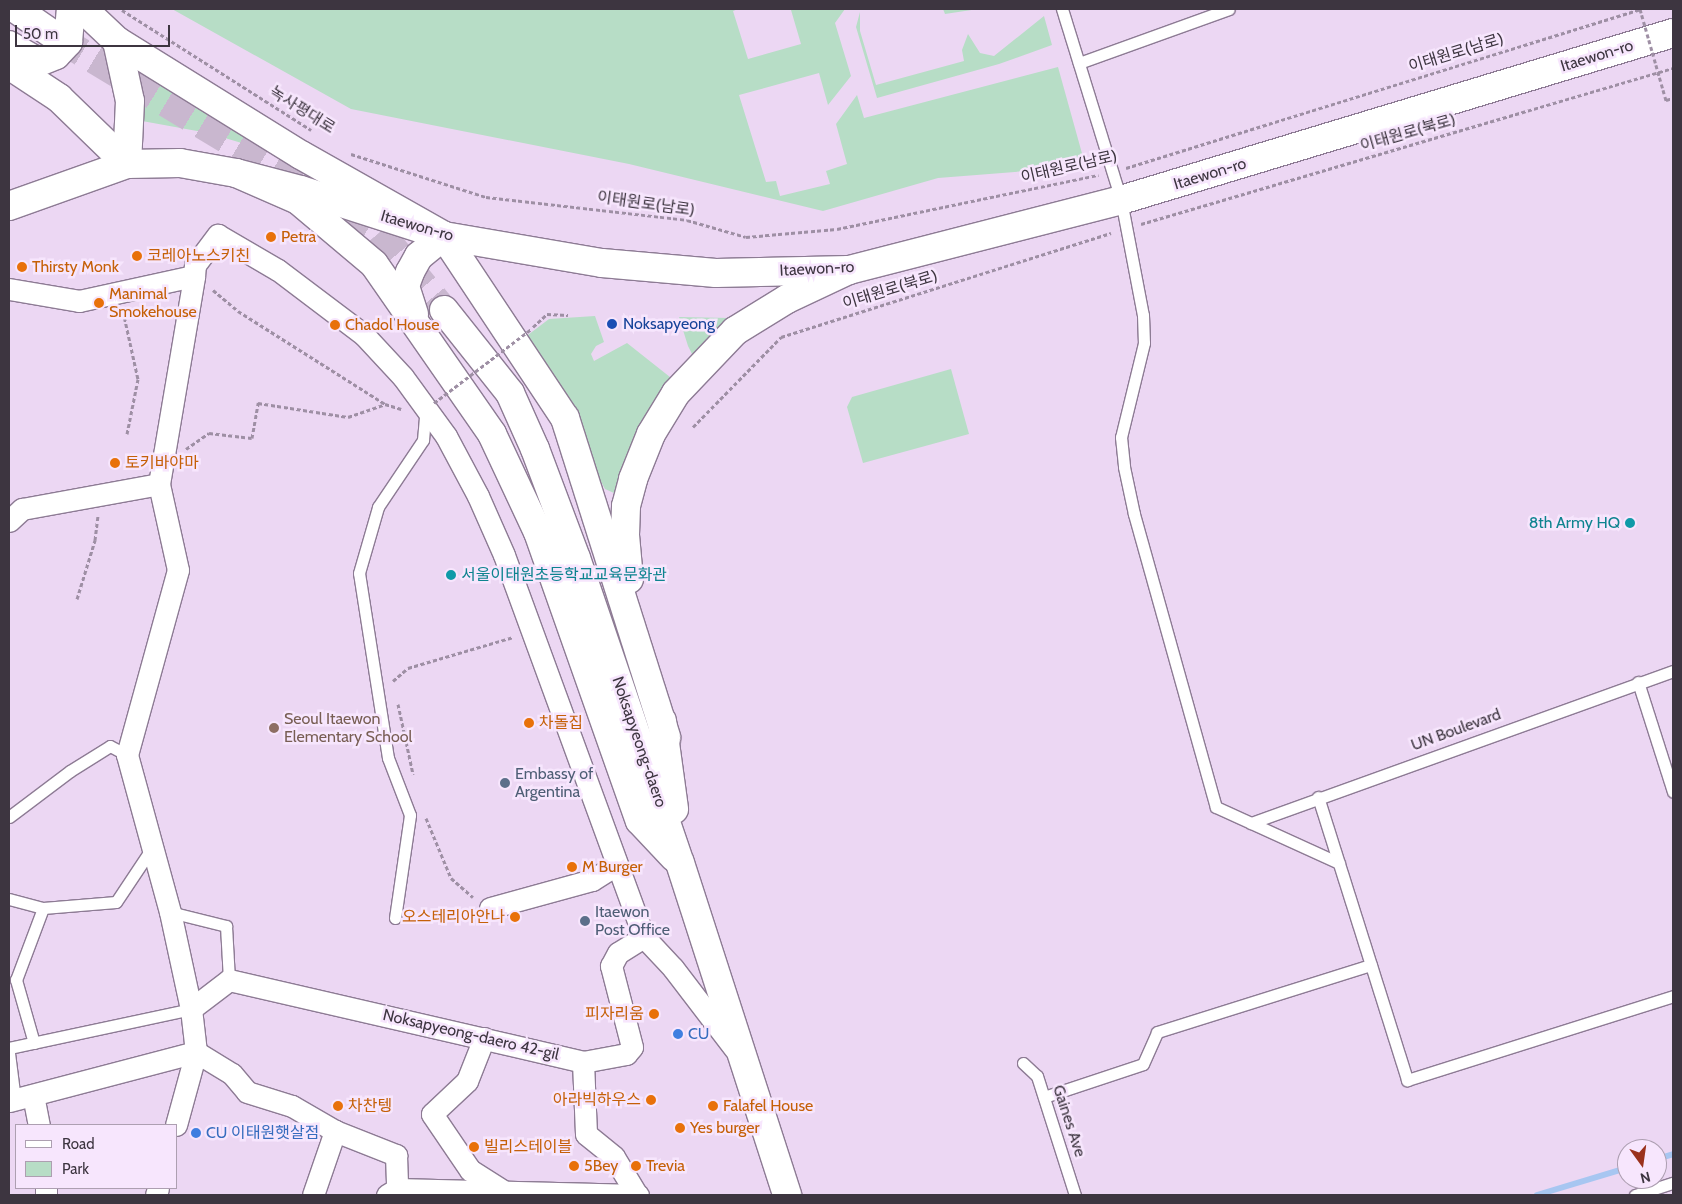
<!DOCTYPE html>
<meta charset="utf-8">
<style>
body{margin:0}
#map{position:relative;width:1682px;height:1204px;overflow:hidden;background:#ecd7f3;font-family:Cabin,"Noto Sans KR",sans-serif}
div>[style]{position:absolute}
.green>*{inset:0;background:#b7ddc6}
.stream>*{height:6px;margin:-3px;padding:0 3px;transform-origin:3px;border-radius:3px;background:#a7c6f1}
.primary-tunnel>*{height:28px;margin-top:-14px;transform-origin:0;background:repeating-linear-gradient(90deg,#c9b7cf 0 28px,transparent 0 42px)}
.path>*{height:3px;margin-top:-1.5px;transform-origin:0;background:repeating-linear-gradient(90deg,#9e8fa4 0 4px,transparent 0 6.5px)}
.roads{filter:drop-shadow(1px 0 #8d7b94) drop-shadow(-1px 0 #8d7b94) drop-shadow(0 1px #8d7b94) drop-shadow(0 -1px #8d7b94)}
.service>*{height:11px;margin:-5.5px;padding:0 5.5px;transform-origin:5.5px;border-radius:5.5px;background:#fff}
.minor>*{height:21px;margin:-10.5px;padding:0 10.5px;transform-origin:10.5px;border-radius:10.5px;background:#fff}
.secondary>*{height:28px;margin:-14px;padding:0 14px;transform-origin:14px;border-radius:14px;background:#fff}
.primary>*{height:28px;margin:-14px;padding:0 14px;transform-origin:14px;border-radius:14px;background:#fff}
.path-bridge>*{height:3px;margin-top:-1.5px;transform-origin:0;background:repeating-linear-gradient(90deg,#9e8fa4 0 4px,transparent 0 6.5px)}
.dots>*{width:14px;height:14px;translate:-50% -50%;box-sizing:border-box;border:2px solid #f7e6fd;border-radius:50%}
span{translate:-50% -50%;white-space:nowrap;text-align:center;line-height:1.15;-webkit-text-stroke:5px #f7e6fd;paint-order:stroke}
.street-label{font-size:16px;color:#3d3540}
.food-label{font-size:16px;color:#c56008}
.left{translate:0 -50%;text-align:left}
.right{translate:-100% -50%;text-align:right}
.transit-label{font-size:16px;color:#164399}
.culture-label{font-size:16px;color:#0d838f}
.education-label{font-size:16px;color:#785e54}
.service-label{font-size:16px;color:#4e5e75}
.shop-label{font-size:16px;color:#366cbe}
.frame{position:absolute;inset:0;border:10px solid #3d3540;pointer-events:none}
.legend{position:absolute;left:15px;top:1124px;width:162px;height:65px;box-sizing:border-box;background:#f7e6fd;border:1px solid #ad9fb1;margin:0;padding:6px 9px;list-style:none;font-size:15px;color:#3d3540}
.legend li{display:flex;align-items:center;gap:10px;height:25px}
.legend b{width:25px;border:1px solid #ad9fb1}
.north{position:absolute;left:1617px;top:1139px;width:50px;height:50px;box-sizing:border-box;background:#f7e6fd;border:1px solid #ad9fb1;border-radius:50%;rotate:166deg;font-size:14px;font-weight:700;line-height:20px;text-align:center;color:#3d3540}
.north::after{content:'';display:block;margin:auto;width:18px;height:22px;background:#9a311c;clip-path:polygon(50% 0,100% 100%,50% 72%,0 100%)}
.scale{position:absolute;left:15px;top:25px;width:155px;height:22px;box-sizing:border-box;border:2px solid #3d3540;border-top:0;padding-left:6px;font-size:15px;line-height:18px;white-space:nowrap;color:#3d3540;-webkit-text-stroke:4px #f7e6fd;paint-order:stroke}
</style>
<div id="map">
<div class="green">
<div style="clip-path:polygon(172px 9px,738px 9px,733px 11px,748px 59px,801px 44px,791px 10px,845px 9px,835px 23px,851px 76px,828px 105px,819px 73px,739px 95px,766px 182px,776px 181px,780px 196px,830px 184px,826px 171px,847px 164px,836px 124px,857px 95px,864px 118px,1058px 67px,1083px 157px,1026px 171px,938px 178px,823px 211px,629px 164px,351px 109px)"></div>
<div style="clip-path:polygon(943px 9px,978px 9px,945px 14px)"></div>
<div style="clip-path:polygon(860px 12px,860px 31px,876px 85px,964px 61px,962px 50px,968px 34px,980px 53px,994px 56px,1044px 16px,1052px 45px,999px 64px,877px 98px,856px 27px)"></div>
<div style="clip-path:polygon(136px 68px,269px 151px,208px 133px,142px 121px,142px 88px)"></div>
<div style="clip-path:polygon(595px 316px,604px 342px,596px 346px,591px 354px,594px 361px,627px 343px,675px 381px,619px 490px,614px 493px,605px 489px,524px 338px,549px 319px)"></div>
<div style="clip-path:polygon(679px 317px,730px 318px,698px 366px,688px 346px)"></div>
<div style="clip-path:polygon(951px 369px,969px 434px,863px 463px,847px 407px,852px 397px)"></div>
</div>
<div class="stream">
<div style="left:1657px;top:1159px;width:17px;rotate:-17deg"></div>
<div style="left:1537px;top:1195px;width:94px;rotate:-16.7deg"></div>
</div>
<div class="primary-tunnel">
<div style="left:58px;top:38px;width:376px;rotate:31.1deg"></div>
<div style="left:380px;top:232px;width:101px;rotate:50.6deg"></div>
</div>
<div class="path">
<div style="left:122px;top:10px;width:224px;rotate:32.4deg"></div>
<div style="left:1666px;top:100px;width:7px;rotate:-16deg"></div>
<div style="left:351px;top:154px;width:142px;rotate:17.7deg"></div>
<div style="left:486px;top:197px;width:202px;rotate:6.5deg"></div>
<div style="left:687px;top:220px;width:61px;rotate:16.1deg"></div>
<div style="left:746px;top:237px;width:91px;rotate:-5deg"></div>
<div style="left:837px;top:229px;width:267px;rotate:-11.7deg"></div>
<div style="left:1126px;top:168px;width:539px;rotate:-17.16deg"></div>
<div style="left:1141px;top:224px;width:554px;rotate:-16.34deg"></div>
<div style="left:213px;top:290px;width:33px;rotate:40deg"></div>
<div style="left:238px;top:311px;width:174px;rotate:32.3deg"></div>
<div style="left:385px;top:404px;width:17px;rotate:17deg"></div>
<div style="left:123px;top:311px;width:70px;rotate:77.6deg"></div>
<div style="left:138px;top:379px;width:56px;rotate:101.3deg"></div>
<div style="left:533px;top:327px;width:19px;rotate:-43deg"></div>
<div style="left:547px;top:314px;width:21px;rotate:3deg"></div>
<div style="left:693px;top:427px;width:126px;rotate:-45.6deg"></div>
<div style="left:781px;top:337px;width:346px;rotate:-17.5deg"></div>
<div style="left:186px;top:449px;width:28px;rotate:-35deg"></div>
<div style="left:209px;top:433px;width:43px;rotate:6.6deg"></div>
<div style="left:252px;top:438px;width:36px;rotate:-80deg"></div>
<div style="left:258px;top:403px;width:91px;rotate:8.8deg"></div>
<div style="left:348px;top:417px;width:39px;rotate:-19deg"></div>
<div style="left:77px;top:599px;width:62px;rotate:-73deg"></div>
<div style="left:95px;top:540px;width:25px;rotate:-83deg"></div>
<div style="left:393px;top:681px;width:20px;rotate:-41deg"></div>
<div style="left:408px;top:668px;width:109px;rotate:-16.4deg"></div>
<div style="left:398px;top:704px;width:72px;rotate:77.9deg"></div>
<div style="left:426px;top:818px;width:65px;rotate:67.4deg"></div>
<div style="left:451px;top:878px;width:29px;rotate:41deg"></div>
</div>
<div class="roads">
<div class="service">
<div style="left:1062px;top:9px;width:200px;rotate:72.8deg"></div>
<div style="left:1121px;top:200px;width:117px;rotate:79.2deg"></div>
<div style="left:1143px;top:315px;width:28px;rotate:88deg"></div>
<div style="left:1144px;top:343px;width:97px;rotate:103.7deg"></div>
<div style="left:1121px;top:437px;width:30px;rotate:84deg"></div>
<div style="left:1124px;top:467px;width:48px;rotate:78deg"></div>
<div style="left:1134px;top:514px;width:304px;rotate:74.4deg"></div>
<div style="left:1216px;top:807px;width:135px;rotate:24.5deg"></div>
<div style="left:1079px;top:63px;width:159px;rotate:-19.8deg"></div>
<div style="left:1638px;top:682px;width:115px;rotate:72.3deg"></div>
<div style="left:1318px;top:797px;width:297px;rotate:72.5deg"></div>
<div style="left:1407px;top:1080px;width:279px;rotate:-17.5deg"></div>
<div style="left:9px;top:817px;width:76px;rotate:-37deg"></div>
<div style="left:70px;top:771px;width:47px;rotate:-32deg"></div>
<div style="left:110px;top:746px;width:19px;rotate:28deg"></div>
<div style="left:1251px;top:823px;width:449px;rotate:-19.8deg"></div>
<div style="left:9px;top:899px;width:35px;rotate:15deg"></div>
<div style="left:43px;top:908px;width:73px;rotate:-4.7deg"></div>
<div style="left:116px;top:902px;width:65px;rotate:-56.3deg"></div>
<div style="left:170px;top:912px;width:58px;rotate:14deg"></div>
<div style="left:226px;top:926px;width:54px;rotate:86.8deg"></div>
<div style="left:395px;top:918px;width:104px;rotate:-81.7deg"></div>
<div style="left:410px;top:815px;width:61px;rotate:-111.1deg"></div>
<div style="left:388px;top:758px;width:187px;rotate:-98.9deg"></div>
<div style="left:359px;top:573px;width:69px;rotate:-73.9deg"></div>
<div style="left:378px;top:507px;width:81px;rotate:-56.1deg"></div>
<div style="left:423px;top:440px;width:24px;rotate:-85deg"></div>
<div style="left:425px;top:416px;width:5px;rotate:-22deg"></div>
<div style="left:34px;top:1043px;width:66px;rotate:-105.9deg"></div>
<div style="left:16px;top:980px;width:77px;rotate:-69.4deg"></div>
<div style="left:9px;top:1048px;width:186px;rotate:-12.1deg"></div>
<div style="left:9px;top:1053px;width:47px;rotate:82.7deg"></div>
<div style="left:1023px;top:1063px;width:19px;rotate:43deg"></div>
<div style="left:1037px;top:1076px;width:125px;rotate:72.3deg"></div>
<div style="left:1044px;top:1097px;width:104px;rotate:-18.4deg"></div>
<div style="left:1143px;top:1064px;width:35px;rotate:-66deg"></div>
<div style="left:1157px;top:1032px;width:224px;rotate:-17.4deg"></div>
<div style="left:1635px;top:1195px;width:40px;rotate:-18deg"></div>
</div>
<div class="minor">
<div style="left:9px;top:289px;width:71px;rotate:9.7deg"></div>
<div style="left:79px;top:301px;width:118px;rotate:-12.3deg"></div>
<div style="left:194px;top:276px;width:11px;rotate:-85deg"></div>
<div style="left:195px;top:265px;width:38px;rotate:-53deg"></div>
<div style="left:218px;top:235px;width:69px;rotate:30.3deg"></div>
<div style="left:278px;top:270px;width:108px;rotate:37.1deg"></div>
<div style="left:364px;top:335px;width:57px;rotate:47.1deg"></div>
<div style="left:403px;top:377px;width:73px;rotate:53.9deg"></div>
<div style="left:446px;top:436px;width:68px;rotate:61.9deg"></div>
<div style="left:478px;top:496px;width:64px;rotate:66.2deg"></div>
<div style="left:504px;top:555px;width:407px;rotate:69.9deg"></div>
<div style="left:644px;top:937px;width:42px;rotate:46.9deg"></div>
<div style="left:673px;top:968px;width:102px;rotate:52.6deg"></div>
<div style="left:9px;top:521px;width:18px;rotate:-43deg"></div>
<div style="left:22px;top:509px;width:139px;rotate:-10.3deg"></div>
<div style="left:490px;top:908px;width:106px;rotate:-15.4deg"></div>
<div style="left:592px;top:880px;width:28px;rotate:-32deg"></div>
<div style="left:191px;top:1009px;width:48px;rotate:-37.3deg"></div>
<div style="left:229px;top:980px;width:363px;rotate:13deg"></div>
<div style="left:583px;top:1062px;width:44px;rotate:-10.5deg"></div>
<div style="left:626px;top:1054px;width:9px;rotate:-49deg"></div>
<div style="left:632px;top:1047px;width:84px;rotate:-104.5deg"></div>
<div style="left:611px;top:966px;width:15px;rotate:-62deg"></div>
<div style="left:618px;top:953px;width:31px;rotate:-32deg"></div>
<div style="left:484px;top:1038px;width:46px;rotate:111.6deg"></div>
<div style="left:467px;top:1081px;width:48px;rotate:136.7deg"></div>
<div style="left:432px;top:1114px;width:68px;rotate:55.8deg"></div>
<div style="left:470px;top:1170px;width:41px;rotate:32.2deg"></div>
<div style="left:583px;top:1062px;width:72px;rotate:87.6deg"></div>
<div style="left:586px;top:1134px;width:36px;rotate:39deg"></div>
<div style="left:614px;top:1157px;width:44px;rotate:58.8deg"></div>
<div style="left:33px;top:1095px;width:31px;rotate:79deg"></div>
<div style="left:9px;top:1101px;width:193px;rotate:-14.7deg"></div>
<div style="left:196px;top:1052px;width:42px;rotate:31.4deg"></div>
<div style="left:232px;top:1074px;width:23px;rotate:50deg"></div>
<div style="left:247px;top:1092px;width:47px;rotate:17.3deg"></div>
<div style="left:292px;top:1106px;width:50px;rotate:30.2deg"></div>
<div style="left:335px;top:1131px;width:66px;rotate:21.5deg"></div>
<div style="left:396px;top:1155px;width:34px;rotate:88deg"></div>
<div style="left:176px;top:1125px;width:76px;rotate:-74.7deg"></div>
<div style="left:196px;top:1052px;width:43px;rotate:-96.6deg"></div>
<div style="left:191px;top:1009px;width:99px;rotate:-102.2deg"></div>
<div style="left:170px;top:912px;width:163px;rotate:-105.3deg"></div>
<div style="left:127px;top:755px;width:192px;rotate:-74.6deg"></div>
<div style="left:178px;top:570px;width:88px;rotate:-102.5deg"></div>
<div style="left:159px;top:484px;width:211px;rotate:-80.4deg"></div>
<div style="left:46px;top:1195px;width:7px;rotate:-90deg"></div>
<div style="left:156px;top:1195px;width:7px;rotate:-74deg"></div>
<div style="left:313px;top:1195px;width:68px;rotate:-71deg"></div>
<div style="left:387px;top:1195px;width:12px;rotate:-31deg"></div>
<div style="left:397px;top:1189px;width:241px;rotate:1.4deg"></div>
</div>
<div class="secondary">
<div style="left:9px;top:206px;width:125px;rotate:-19.6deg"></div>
<div style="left:127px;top:164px;width:53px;rotate:-1.1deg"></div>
<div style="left:180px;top:163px;width:57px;rotate:10.1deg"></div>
<div style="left:236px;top:173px;width:67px;rotate:14.7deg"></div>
<div style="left:301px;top:190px;width:150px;rotate:17.8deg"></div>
<div style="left:444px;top:236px;width:160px;rotate:9.7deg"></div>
<div style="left:602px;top:263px;width:114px;rotate:5deg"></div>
<div style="left:716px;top:273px;width:133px;rotate:-1.3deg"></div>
<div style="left:849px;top:270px;width:281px;rotate:-14.4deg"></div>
<div style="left:1121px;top:200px;width:577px;rotate:-16.83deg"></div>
</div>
<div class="primary">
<div style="left:16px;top:9px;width:51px;rotate:34.6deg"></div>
<div style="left:83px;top:9px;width:47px;rotate:43.3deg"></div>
<div style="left:117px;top:41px;width:216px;rotate:31.8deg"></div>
<div style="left:301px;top:155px;width:164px;rotate:29.5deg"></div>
<div style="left:444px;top:236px;width:219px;rotate:56.4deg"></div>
<div style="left:565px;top:418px;width:335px;rotate:72.4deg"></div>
<div style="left:117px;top:41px;width:61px;rotate:77.8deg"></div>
<div style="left:130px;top:101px;width:63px;rotate:92.7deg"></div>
<div style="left:9px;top:45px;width:34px;rotate:30deg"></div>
<div style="left:39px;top:62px;width:18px;rotate:-22deg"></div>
<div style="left:56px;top:55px;width:18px;rotate:-47deg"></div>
<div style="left:68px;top:42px;width:33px;rotate:-85deg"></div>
<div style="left:9px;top:65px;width:60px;rotate:33.4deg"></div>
<div style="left:59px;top:98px;width:95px;rotate:44.1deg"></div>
<div style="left:236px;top:173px;width:68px;rotate:23.5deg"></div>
<div style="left:298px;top:200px;width:99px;rotate:40.1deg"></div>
<div style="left:374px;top:264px;width:207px;rotate:55.2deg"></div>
<div style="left:492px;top:434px;width:108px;rotate:64.9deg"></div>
<div style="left:538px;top:532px;width:306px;rotate:70.6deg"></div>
<div style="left:640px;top:821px;width:50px;rotate:46.6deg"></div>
<div style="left:444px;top:310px;width:106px;rotate:51.5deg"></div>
<div style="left:510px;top:393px;width:61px;rotate:65.9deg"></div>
<div style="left:535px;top:449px;width:116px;rotate:69.4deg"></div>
<div style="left:576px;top:558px;width:322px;rotate:71.2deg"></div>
<div style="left:680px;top:863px;width:349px;rotate:72.1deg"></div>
<div style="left:414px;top:314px;width:29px;rotate:-108deg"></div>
<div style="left:405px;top:286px;width:15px;rotate:-70deg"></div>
<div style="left:410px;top:272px;width:18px;rotate:-61deg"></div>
<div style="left:419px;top:256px;width:32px;rotate:-39deg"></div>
<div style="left:629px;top:579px;width:44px;rotate:-95.2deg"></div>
<div style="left:625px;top:535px;width:29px;rotate:-88deg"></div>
<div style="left:626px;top:506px;width:28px;rotate:-75deg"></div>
<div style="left:633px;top:479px;width:48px;rotate:-68.2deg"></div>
<div style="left:651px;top:434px;width:48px;rotate:-58.6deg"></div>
<div style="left:676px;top:393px;width:86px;rotate:-46.4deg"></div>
<div style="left:735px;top:331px;width:61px;rotate:-31.6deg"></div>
<div style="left:787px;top:299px;width:68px;rotate:-25.1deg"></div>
<div style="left:662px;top:721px;width:89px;rotate:82.2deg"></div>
</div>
</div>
<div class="path-bridge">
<div style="left:1640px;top:9px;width:95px;rotate:74.1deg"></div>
<div style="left:434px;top:403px;width:122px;rotate:-37.3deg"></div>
</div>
<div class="dots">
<div style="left:271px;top:237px;background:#e8710a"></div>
<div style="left:137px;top:256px;background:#e8710a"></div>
<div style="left:22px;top:267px;background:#e8710a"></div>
<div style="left:99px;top:303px;background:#e8710a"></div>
<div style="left:612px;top:324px;background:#1a4fb4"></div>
<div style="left:335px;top:325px;background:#e8710a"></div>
<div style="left:115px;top:463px;background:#e8710a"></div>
<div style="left:1630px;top:523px;background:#0f9aa8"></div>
<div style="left:451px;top:575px;background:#0f9aa8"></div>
<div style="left:529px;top:723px;background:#e8710a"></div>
<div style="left:274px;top:728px;background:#8d6e63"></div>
<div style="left:505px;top:783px;background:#5c6f8a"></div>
<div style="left:572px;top:867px;background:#e8710a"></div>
<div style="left:515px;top:917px;background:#e8710a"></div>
<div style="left:585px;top:921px;background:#5c6f8a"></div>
<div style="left:654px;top:1014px;background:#e8710a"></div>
<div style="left:678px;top:1034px;background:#3f7fe0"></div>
<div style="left:651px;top:1100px;background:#e8710a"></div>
<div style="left:338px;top:1106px;background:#e8710a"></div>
<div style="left:713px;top:1106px;background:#e8710a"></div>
<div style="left:680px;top:1128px;background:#e8710a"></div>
<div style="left:196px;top:1133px;background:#3f7fe0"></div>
<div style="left:474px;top:1147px;background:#e8710a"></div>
<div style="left:574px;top:1166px;background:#e8710a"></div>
<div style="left:636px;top:1166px;background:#e8710a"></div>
</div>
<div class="street-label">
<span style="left:1456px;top:53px;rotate:-17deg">이태원로(남로)</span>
<span style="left:1597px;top:56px;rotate:-17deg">Itaewon-ro</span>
<span style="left:302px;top:110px;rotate:32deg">녹사평대로</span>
<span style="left:1408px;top:133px;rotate:-16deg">이태원로(북로)</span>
<span style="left:1069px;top:167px;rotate:-13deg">이태원로(남로)</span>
<span style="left:1210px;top:174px;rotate:-17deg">Itaewon-ro</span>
<span style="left:646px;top:204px;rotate:8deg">이태원로(남로)</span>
<span style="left:417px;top:226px;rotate:16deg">Itaewon-ro</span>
<span style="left:817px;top:269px;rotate:-3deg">Itaewon-ro</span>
<span style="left:890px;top:290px;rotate:-17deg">이태원로(북로)</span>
<span style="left:1456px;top:730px;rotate:-20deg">UN Boulevard</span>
<span style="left:639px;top:742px;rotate:71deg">Noksapyeong-daero</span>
<span style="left:471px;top:1035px;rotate:13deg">Noksapyeong-daero 42-gil</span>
<span style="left:1069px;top:1121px;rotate:72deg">Gaines Ave</span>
</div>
<div class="food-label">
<span class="left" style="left:281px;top:237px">Petra</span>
<span class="left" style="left:147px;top:256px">코레아노스키친</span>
<span class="left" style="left:32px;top:267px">Thirsty Monk</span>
<span class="left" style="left:109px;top:303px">Manimal<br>Smokehouse</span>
<span class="left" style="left:345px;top:325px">Chadol House</span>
<span class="left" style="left:125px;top:463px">토키바야마</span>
<span class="left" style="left:539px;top:723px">차돌집</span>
<span class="left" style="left:582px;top:867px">M Burger</span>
<span class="right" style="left:505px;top:917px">오스테리아안나</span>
<span class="right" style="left:644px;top:1014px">피자리움</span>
<span class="right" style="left:641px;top:1100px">아라빅하우스</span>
<span class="left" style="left:348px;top:1106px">차찬텡</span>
<span class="left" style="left:723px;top:1106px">Falafel House</span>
<span class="left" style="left:690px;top:1128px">Yes burger</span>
<span class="left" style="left:484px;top:1147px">빌리스테이블</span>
<span class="left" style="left:584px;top:1166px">5Bey</span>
<span class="left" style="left:646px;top:1166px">Trevia</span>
</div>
<div class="transit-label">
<span class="left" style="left:623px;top:324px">Noksapyeong</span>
</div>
<div class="culture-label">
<span class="right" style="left:1620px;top:523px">8th Army HQ</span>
<span class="left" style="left:461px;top:575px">서울이태원초등학교교육문화관</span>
</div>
<div class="education-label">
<span class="left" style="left:284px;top:728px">Seoul Itaewon<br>Elementary School</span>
</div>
<div class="service-label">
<span class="left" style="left:515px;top:783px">Embassy of<br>Argentina</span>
<span class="left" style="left:595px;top:921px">Itaewon<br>Post Office</span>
</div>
<div class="shop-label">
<span class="left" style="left:688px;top:1034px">CU</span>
<span class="left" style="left:206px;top:1133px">CU 이태원햇살점</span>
</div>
<div class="frame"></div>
<ul class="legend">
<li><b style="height:6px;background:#fff"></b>Road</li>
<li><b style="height:14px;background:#b7ddc6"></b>Park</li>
</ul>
<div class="north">N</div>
<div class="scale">50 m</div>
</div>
